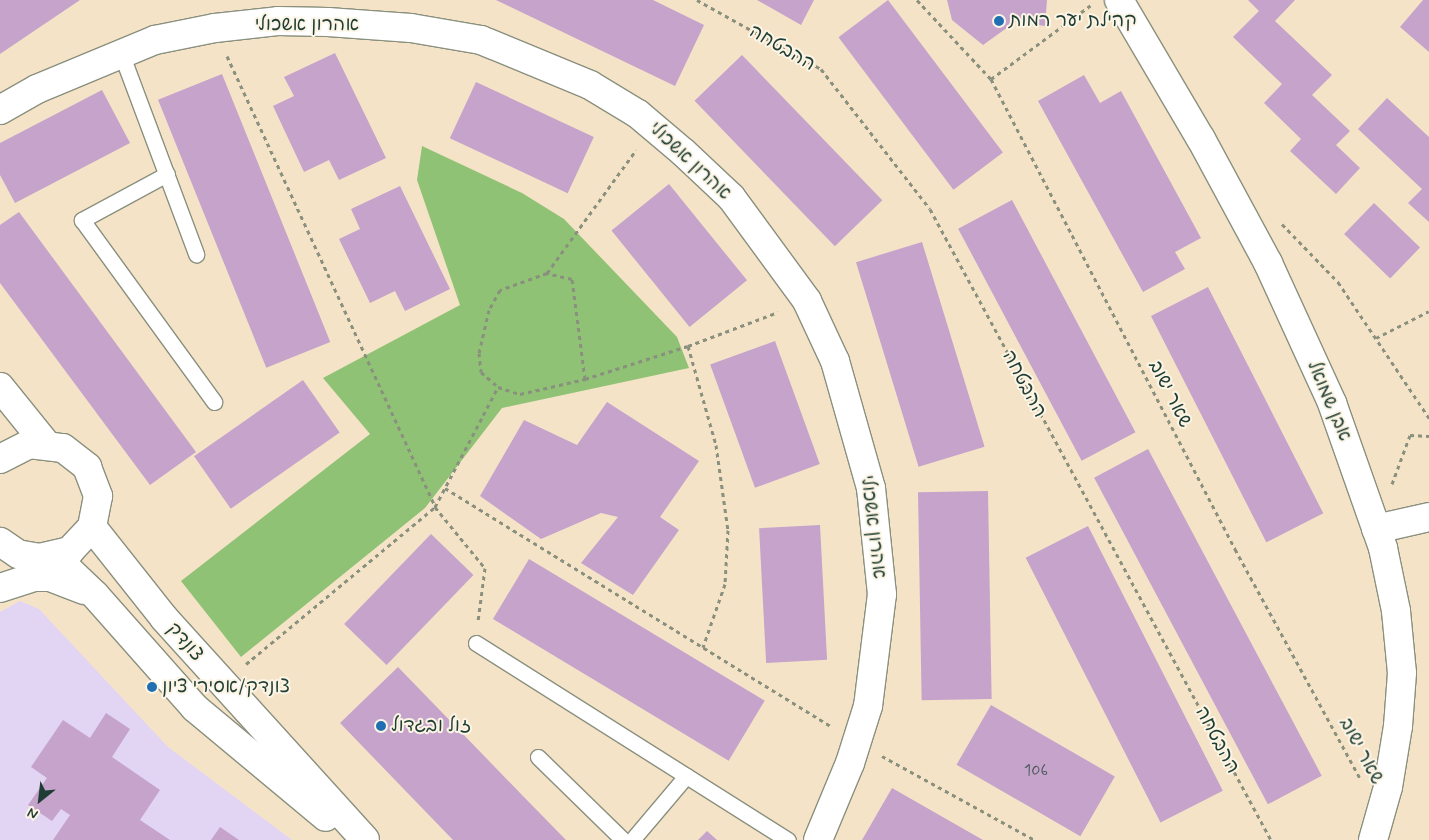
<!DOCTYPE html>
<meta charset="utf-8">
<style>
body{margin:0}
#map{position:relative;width:1429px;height:840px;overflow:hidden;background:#f5e3c8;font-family:Mynerve,"Playpen Sans Hebrew",sans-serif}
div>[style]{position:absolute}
.built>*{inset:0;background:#e2d4f3}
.green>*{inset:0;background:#8fc274}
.building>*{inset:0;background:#c5a3cb;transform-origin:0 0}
.path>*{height:3px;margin-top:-1.5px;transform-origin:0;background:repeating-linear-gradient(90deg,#8a907e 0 4px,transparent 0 8px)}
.roads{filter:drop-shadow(1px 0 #8a907e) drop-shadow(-1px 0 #8a907e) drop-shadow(0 1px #8a907e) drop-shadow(0 -1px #8a907e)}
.service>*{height:15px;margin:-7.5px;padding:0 7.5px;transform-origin:7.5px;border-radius:7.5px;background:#fff}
.minor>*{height:28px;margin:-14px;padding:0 14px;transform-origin:14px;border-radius:14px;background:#fff}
.tertiary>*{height:28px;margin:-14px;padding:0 14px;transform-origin:14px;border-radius:14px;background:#fff}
.dots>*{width:14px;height:14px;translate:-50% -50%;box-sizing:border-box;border:2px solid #fcf5e5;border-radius:50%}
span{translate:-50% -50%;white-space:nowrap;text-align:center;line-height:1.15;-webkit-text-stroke:4px #fcf5e5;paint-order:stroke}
.number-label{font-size:16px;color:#48565a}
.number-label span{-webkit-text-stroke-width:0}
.poi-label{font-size:19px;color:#1f3d34}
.left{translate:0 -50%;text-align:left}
.street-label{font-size:19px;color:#1f3d34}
.north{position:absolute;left:15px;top:775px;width:50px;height:50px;-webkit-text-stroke:4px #fcf5e5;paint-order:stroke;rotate:209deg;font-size:14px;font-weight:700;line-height:20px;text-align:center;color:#1f3d34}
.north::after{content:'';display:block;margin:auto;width:18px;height:22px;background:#1f3d34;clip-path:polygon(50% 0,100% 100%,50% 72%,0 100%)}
</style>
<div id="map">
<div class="built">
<div style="clip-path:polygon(20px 601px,39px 609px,168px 747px,292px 840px,0 840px,0 612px)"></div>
</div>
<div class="green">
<div style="clip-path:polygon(422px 146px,522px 193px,564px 219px,677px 337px,689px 368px,502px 408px,425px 508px,241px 657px,181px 581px,370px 434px,323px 378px,460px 305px,417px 180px)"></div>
</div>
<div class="building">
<div style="clip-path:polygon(0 0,80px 0,0 54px)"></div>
<div style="clip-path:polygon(496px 0,653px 0,704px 25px,675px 86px)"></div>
<div style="clip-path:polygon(757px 0,814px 0,801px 25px)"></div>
<div style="left:888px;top:0;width:191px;height:62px;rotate:53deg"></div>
<div style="clip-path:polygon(947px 0,1047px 0,1045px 26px,1015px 22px,983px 45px,952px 20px)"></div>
<div style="clip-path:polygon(1248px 0,1295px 0,1275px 21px,1332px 75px,1312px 95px,1350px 131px,1336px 145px,1360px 168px,1336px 194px,1290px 151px,1301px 139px,1264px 103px,1282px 84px,1233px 37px,1259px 11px)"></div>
<div style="clip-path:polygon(1423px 0,1429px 0,1429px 52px,1400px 27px)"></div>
<div style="clip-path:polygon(335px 53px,386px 158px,339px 180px,329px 160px,304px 172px,273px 106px,294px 96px,284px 77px)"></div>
<div style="left:742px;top:55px;width:202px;height:66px;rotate:46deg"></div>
<div style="left:222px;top:74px;width:289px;height:69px;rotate:68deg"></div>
<div style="clip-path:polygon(1084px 75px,1100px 103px,1121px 91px,1201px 238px,1175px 252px,1185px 269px,1143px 292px,1038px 101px)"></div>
<div style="left:476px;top:82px;width:130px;height:62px;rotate:25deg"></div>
<div style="clip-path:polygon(102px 90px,130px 143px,15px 203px,0 175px,0 143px)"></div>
<div style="clip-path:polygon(1387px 98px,1429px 137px,1429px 222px,1408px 203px,1422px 189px,1358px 129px)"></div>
<div style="left:669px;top:184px;width:124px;height:74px;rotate:51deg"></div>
<div style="clip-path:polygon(400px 186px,450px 289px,405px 311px,395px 291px,370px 303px,339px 239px,360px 229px,351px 209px)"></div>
<div style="left:1012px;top:200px;width:263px;height:61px;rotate:62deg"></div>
<div style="left:1374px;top:203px;width:64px;height:43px;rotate:44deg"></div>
<div style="clip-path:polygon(19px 212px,196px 452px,150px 485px,0 283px,0 225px)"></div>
<div style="left:922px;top:242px;width:214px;height:69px;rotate:73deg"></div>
<div style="left:1208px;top:287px;width:254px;height:64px;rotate:63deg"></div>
<div style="left:775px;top:341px;width:131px;height:69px;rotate:70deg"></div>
<div style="left:303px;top:380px;width:64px;height:133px;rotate:55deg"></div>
<div style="clip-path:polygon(607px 402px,699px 461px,660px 517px,679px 530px,633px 595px,581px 563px,618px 517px,601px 513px,541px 539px,480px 496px,524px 420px,577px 445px)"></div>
<div style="left:1148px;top:449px;width:370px;height:61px;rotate:62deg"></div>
<div style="left:988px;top:491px;width:208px;height:70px;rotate:89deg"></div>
<div style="left:820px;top:525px;width:135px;height:61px;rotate:87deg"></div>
<div style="left:1088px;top:526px;width:297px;height:70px;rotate:63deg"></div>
<div style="left:431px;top:534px;width:59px;height:125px;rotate:44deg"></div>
<div style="left:529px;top:559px;width:275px;height:70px;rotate:31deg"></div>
<div style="clip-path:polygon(398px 667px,521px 794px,566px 840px,453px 840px,340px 723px)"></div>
<div style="left:991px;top:705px;width:143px;height:69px;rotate:30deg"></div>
<div style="clip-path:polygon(106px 713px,130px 729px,112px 757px,160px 790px,140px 820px,170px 840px,53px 840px,70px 815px,61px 809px,52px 821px,28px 805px,47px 778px,31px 767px,63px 720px,90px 738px)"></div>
<div style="clip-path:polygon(892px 788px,983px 840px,862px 840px)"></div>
<div style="clip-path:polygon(220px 827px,239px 840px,211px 840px)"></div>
<div style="clip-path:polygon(707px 831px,717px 840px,698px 840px)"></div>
</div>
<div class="path">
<div style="left:697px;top:0;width:142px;rotate:29.1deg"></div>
<div style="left:821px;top:69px;width:177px;rotate:52.1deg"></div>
<div style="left:930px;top:209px;width:717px;rotate:61.61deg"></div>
<div style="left:917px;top:0;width:108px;rotate:46.9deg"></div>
<div style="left:991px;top:79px;width:530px;rotate:62.56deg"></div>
<div style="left:1235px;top:549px;width:261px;rotate:61.4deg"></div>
<div style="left:227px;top:56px;width:497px;rotate:65.2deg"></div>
<div style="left:435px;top:507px;width:79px;rotate:50.7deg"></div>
<div style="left:485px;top:568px;width:53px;rotate:97.5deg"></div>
<div style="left:991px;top:79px;width:124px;rotate:-36.5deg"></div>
<div style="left:1282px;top:224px;width:81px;rotate:46deg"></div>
<div style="left:1338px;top:282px;width:164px;rotate:56.2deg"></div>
<div style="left:547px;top:273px;width:152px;rotate:-54.1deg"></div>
<div style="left:1376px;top:338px;width:59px;rotate:-27deg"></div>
<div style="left:688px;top:346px;width:103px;rotate:74.2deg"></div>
<div style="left:716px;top:445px;width:86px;rotate:82deg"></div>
<div style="left:728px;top:530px;width:54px;rotate:93.2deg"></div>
<div style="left:725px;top:584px;width:67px;rotate:109.2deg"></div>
<div style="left:585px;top:379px;width:101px;rotate:-97.4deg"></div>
<div style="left:572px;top:279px;width:26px;rotate:-167deg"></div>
<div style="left:547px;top:273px;width:50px;rotate:160.1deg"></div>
<div style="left:500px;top:290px;width:23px;rotate:119deg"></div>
<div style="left:489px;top:310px;width:44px;rotate:103.1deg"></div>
<div style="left:479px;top:353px;width:19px;rotate:84deg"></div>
<div style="left:481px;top:372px;width:23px;rotate:41deg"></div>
<div style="left:498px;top:387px;width:23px;rotate:18deg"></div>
<div style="left:520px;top:394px;width:67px;rotate:-13deg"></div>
<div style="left:585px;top:379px;width:108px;rotate:-17.8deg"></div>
<div style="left:688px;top:346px;width:96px;rotate:-20.7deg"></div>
<div style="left:1392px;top:484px;width:52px;rotate:-69.8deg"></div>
<div style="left:1410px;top:435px;width:19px;rotate:3deg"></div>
<div style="left:445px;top:488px;width:455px;rotate:31.7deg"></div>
<div style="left:246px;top:664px;width:246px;rotate:-39.7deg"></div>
<div style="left:435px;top:507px;width:136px;rotate:-62.3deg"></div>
<div style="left:882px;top:756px;width:175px;rotate:28.8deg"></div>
</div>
<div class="roads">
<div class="service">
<div style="left:121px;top:53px;width:215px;rotate:69.5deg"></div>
<div style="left:167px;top:174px;width:97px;rotate:151.6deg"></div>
<div style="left:82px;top:220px;width:225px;rotate:54deg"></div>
<div style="left:476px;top:643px;width:369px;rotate:32.3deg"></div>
<div style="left:538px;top:757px;width:119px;rotate:44.3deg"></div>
<div style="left:632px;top:840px;width:84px;rotate:-49.8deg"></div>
</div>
<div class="minor">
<div style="left:1119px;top:0;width:161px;rotate:59.5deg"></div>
<div style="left:1201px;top:139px;width:141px;rotate:61.6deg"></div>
<div style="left:1268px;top:263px;width:154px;rotate:65.4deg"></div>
<div style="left:1332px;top:403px;width:154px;rotate:70.6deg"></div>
<div style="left:1383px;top:548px;width:64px;rotate:78.3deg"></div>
<div style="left:1396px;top:611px;width:62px;rotate:84.5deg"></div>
<div style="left:1402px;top:673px;width:53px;rotate:94.3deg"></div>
<div style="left:1398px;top:726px;width:62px;rotate:99.3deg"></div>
<div style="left:1388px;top:787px;width:55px;rotate:105.8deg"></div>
<div style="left:0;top:110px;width:43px;rotate:-29.6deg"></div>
<div style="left:37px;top:89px;width:128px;rotate:-22.6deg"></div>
<div style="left:155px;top:40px;width:61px;rotate:-11.3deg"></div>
<div style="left:215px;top:28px;width:63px;rotate:-6.3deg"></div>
<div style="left:278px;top:21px;width:50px;rotate:1.1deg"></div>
<div style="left:328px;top:22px;width:83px;rotate:4.1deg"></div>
<div style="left:411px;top:28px;width:71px;rotate:9.7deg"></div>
<div style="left:481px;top:40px;width:118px;rotate:22.4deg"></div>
<div style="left:590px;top:85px;width:56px;rotate:31.1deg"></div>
<div style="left:638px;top:114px;width:59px;rotate:40.2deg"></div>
<div style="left:683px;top:152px;width:66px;rotate:43.2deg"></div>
<div style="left:731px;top:197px;width:129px;rotate:53.8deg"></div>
<div style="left:807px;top:301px;width:66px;rotate:65deg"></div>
<div style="left:835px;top:361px;width:132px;rotate:74.2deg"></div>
<div style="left:871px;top:488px;width:107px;rotate:84.1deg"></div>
<div style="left:882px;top:594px;width:113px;rotate:97.1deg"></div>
<div style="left:868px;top:706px;width:60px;rotate:107.5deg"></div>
<div style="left:850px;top:763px;width:83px;rotate:112.6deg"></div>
<div style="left:1376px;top:529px;width:54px;rotate:-12.8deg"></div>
</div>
<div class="tertiary">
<div style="left:0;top:387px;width:73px;rotate:51.1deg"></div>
<div style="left:0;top:459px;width:33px;rotate:-27deg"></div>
<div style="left:29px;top:444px;width:34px;rotate:7deg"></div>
<div style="left:63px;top:448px;width:31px;rotate:38deg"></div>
<div style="left:87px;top:467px;width:31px;rotate:69deg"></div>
<div style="left:98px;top:496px;width:32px;rotate:101deg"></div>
<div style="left:92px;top:527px;width:33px;rotate:133deg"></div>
<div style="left:70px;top:551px;width:31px;rotate:167deg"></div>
<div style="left:40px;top:558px;width:22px;rotate:-170deg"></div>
<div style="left:18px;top:554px;width:22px;rotate:-146deg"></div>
<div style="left:92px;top:527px;width:116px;rotate:51.6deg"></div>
<div style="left:164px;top:618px;width:299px;rotate:47.8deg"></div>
<div style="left:55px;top:557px;width:55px;rotate:43.5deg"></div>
<div style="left:95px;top:595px;width:151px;rotate:48.5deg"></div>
<div style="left:195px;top:708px;width:170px;rotate:39.8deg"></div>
<div style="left:0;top:588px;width:36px;rotate:-18deg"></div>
<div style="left:34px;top:577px;width:16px"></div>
<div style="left:50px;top:577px;width:36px;rotate:21deg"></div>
</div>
</div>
<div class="dots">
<div style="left:999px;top:21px;background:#1f6fb2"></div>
<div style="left:152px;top:687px;background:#1f6fb2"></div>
<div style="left:381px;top:726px;background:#1f6fb2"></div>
</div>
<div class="number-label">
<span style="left:1036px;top:771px">106</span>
</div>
<div class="poi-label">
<span class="left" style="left:1009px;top:21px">קהילת יער רמות</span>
<span class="left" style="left:162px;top:687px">צונדק/אסירי ציון</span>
<span class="left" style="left:391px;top:726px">זול ובגדול</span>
</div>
<div class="street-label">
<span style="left:307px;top:25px">אהרון אשכולי</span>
<span style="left:782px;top:48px;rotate:30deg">ההבטחה</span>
<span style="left:690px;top:161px;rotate:43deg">אהרון אשכולי</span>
<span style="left:1024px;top:384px;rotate:62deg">ההבטחה</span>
<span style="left:1170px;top:394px;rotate:63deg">שאר ישוב</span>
<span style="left:1329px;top:401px;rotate:67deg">אבן שמואל</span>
<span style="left:873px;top:527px;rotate:83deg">אהרון אשכולי</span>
<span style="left:185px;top:642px;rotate:49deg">צונדק</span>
<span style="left:1217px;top:740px;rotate:62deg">ההבטחה</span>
<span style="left:1361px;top:751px;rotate:62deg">שאר ישוב</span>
</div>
<div class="north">N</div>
</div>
